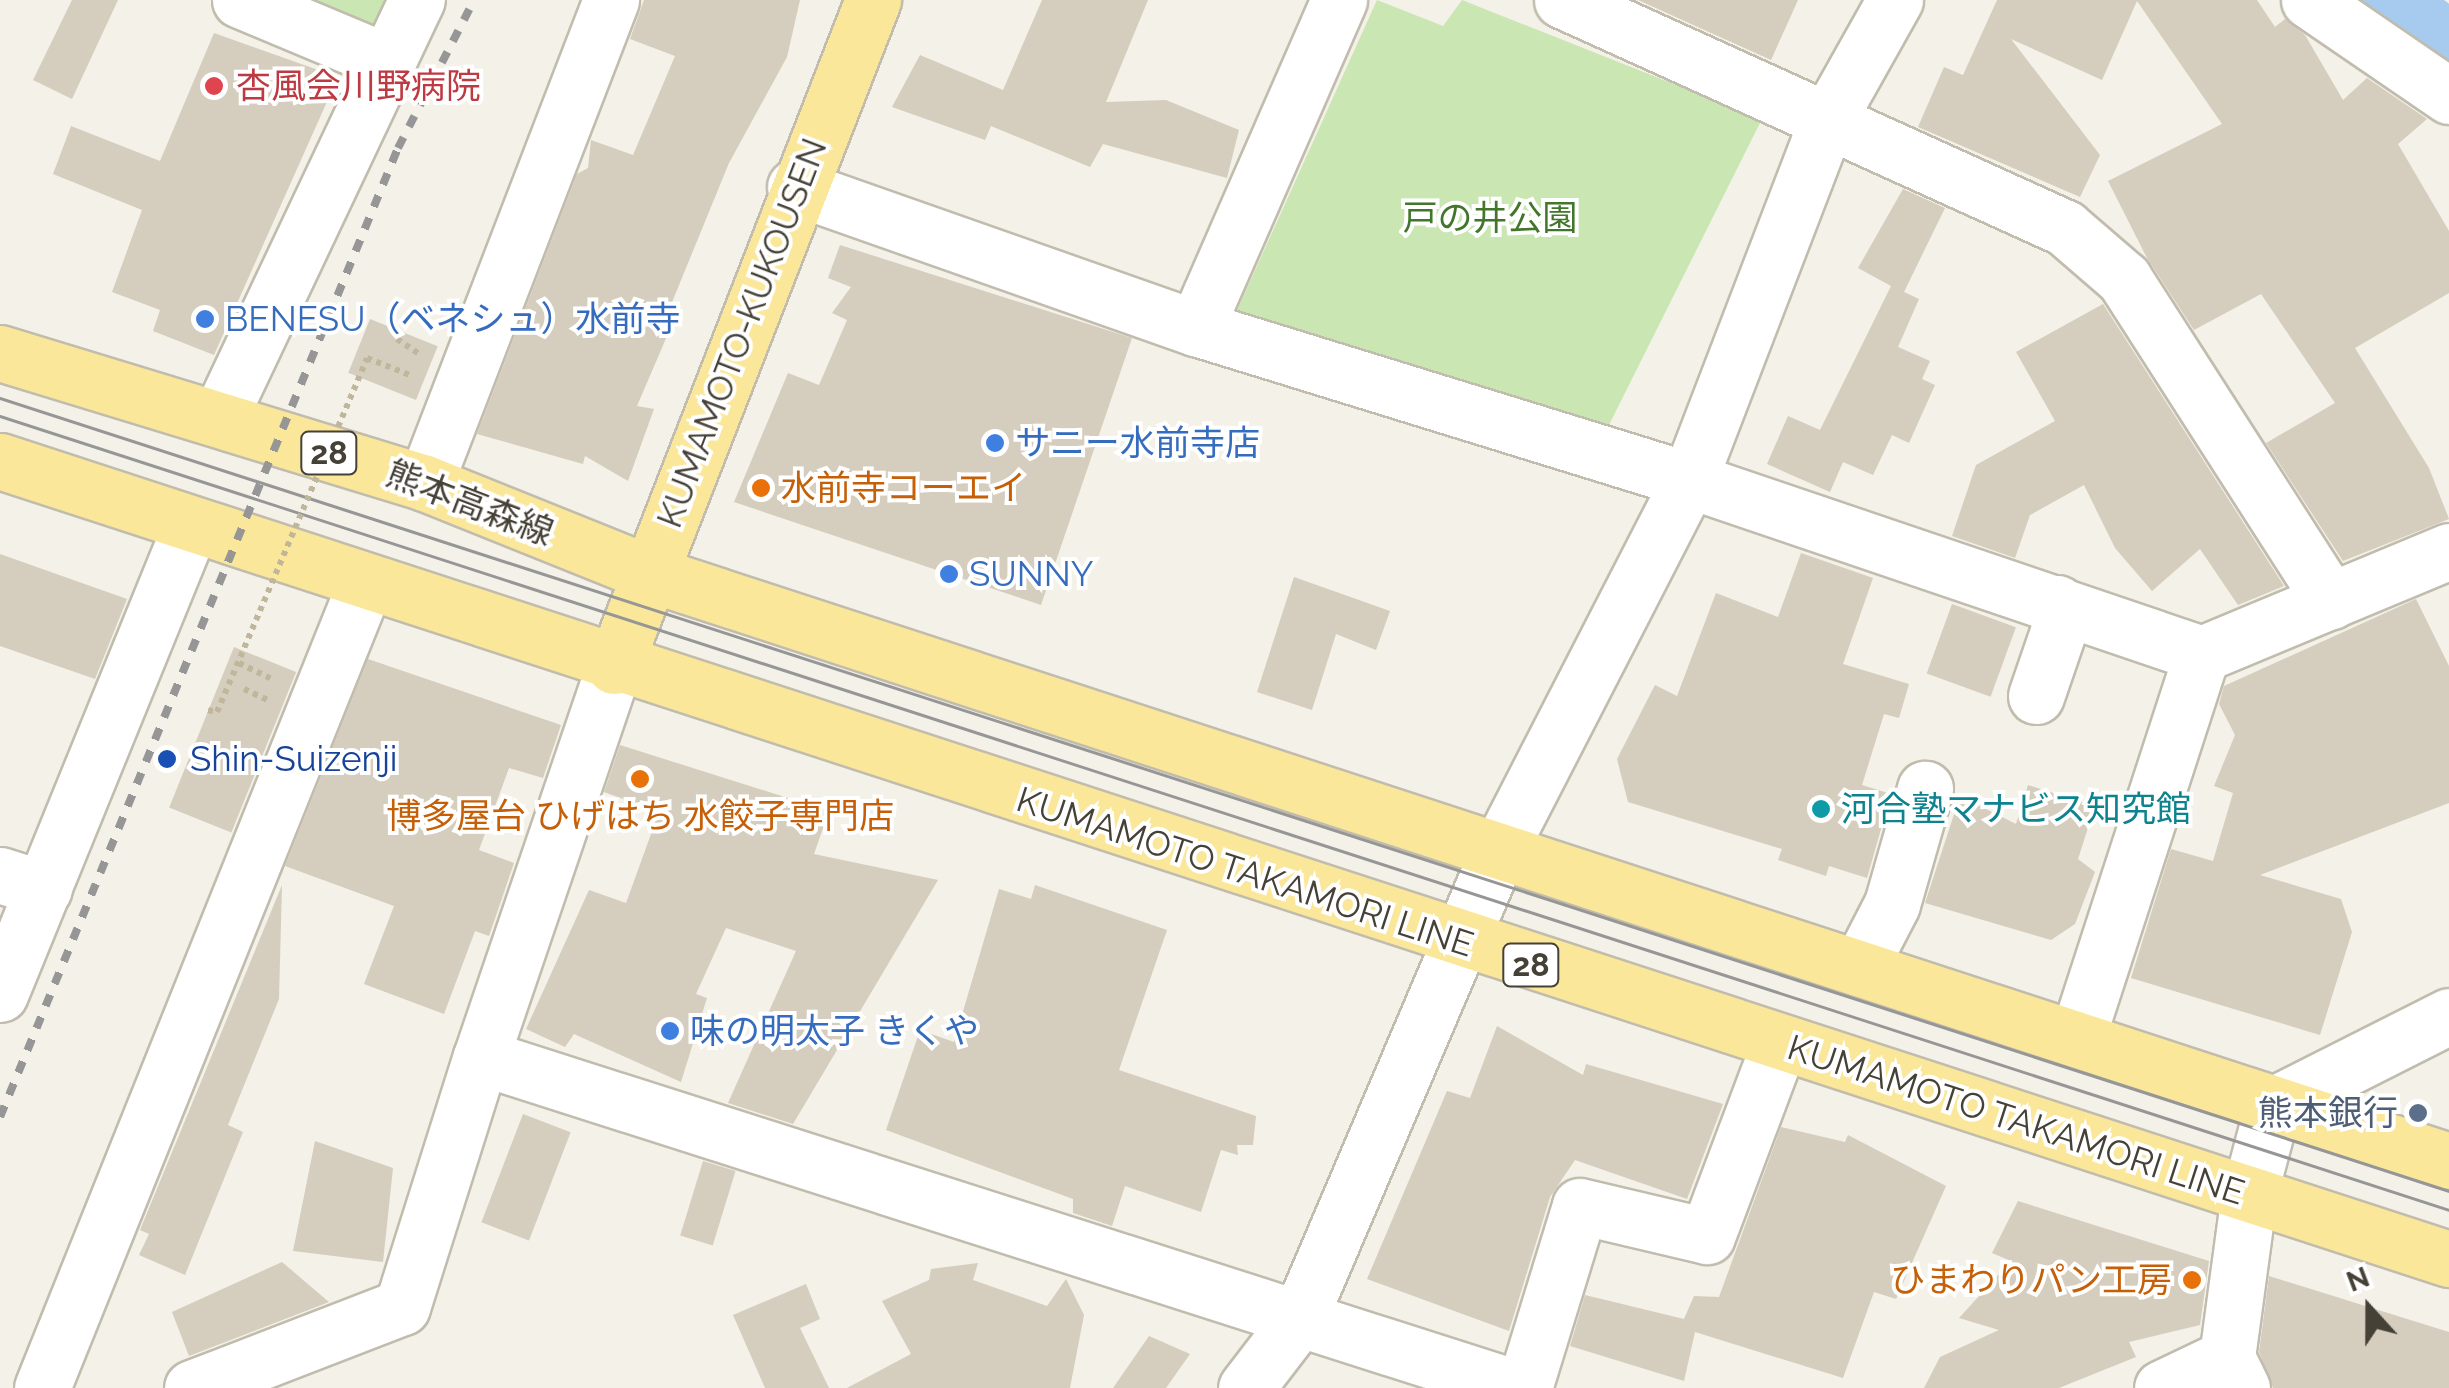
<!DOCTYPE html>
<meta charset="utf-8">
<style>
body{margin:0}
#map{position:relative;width:2449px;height:1388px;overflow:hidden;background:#f3f1e8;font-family:Raleway,"Noto Sans JP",sans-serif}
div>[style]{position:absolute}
.green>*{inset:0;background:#cae6b2}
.river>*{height:78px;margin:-39px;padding:0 39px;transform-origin:39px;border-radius:39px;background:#a6cbee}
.building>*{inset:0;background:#d5cdbd;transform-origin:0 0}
.path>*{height:6px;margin-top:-3px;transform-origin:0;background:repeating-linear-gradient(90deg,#c0b69c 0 5px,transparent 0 10px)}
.roads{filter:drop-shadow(2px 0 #c1bcad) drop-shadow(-2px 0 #c1bcad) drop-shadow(0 2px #c1bcad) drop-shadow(0 -2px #c1bcad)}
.minor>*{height:55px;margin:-27.5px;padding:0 27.5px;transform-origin:27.5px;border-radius:27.5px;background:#fff}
.major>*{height:55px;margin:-27.5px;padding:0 27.5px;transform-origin:27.5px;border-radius:27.5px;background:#fbe799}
.tram>*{height:2.5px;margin:-1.25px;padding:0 1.25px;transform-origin:1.25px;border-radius:1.25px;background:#969696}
.rail>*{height:8px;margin-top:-4px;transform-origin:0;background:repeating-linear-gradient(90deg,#969696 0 12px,transparent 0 24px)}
.path-bridge>*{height:6px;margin-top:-3px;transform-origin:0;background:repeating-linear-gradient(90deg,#c0b69c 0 5px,transparent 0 10px)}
.dots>*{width:28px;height:28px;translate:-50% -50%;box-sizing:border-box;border:5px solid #fff;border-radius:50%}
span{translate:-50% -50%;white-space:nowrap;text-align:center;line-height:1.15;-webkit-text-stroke:8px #fff;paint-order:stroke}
.shield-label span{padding:2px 8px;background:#fff;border:2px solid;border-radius:8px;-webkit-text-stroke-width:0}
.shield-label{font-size:32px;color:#464137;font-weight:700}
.health-label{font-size:35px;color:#be3a42}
.left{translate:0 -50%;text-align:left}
.park-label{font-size:35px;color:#42772b}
.shop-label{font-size:35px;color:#366cbe}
.street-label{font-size:35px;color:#464137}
.food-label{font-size:35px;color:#c56008}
.right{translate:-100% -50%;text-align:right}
.transit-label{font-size:35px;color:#164399}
.culture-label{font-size:35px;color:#0d838f}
.service-label{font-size:35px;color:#4e5e75}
.north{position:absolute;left:2319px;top:1258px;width:100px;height:100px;-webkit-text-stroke:8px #fff;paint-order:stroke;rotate:339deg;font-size:28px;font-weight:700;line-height:40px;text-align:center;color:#464137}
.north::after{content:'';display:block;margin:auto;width:35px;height:45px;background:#464137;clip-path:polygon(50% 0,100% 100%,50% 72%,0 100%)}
</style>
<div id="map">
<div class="green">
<div style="clip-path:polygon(292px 0,391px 0,375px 34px)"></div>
<div style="clip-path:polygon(1377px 0,1443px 26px,1462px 0,1762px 119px,1596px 451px,1225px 337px)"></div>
</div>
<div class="river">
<div style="left:2380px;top:0;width:87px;rotate:37.5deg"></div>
</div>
<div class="building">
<div style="clip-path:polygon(72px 0,118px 0,72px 99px,33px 80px)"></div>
<div style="clip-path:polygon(644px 0,800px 0,787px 57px,729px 163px,668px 312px,676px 315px,637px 406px,654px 409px,628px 481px,585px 456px,583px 464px,477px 434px,577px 174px,588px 168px,591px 140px,633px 155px,675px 56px,630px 39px)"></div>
<div style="clip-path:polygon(1042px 0,1148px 0,1106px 102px,1166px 100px,1239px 130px,1227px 178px,1103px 144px,1090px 167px,991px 126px,985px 140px,892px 107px,920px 55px,1003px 90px)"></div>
<div style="clip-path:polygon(1638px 0,1798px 0,1771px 60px)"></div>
<div style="clip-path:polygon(1997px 0,2257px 0,2275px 27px,2285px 19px,2305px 35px,2343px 100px,2367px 78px,2427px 119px,2398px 144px,2449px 231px,2449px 293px,2355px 348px,2429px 468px,2449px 519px,2343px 561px,2266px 443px,2335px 403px,2261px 294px,2194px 330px,2147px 258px,2108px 181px,2222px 124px,2137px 1px,2102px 80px,2011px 39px,2100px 155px,2080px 197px,1918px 127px,1944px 67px,1963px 75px)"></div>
<div style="clip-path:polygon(214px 33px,338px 77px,214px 355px,153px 331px,160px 310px,112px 292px,142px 210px,53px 174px,71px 126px,160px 161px)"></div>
<div style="clip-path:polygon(1903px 189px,1945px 208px,1904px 292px,1919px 299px,1898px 347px,1930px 361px,1922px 379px,1935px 385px,1909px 443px,1892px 435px,1873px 475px,1843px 462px,1830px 492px,1767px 464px,1788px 416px,1820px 430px,1891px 286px,1858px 268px)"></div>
<div style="clip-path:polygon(840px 245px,1132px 338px,1041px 605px,734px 502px,788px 373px,819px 385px,847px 320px,832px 313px,851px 287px,828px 278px)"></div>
<div style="clip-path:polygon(2103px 304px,2284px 586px,2238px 605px,2200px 549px,2152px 591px,2115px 548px,2084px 485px,2030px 515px,2015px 558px,1952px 536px,1976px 465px,2055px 421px,2016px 352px)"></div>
<div style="left:370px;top:319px;width:73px;height:58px;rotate:22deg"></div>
<div style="clip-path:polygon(1801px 553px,1873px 578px,1843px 664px,1909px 684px,1899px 718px,1884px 714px,1862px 785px,1891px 794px,1867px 878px,1829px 866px,1826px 876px,1778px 860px,1782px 849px,1628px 802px,1617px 759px,1655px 685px,1677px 696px,1716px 593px,1778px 617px)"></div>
<div style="clip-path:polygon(0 554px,127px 599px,95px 679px,0 646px)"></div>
<div style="clip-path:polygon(1294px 577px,1390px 611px,1376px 650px,1336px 634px,1312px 710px,1257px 692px)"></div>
<div style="clip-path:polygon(2416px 599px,2449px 666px,2449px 803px,2260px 875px,2341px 899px,2352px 932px,2320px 1035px,2131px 978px,2171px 849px,2213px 861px,2233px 793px,2214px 786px,2235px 735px,2219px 704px,2224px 686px)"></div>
<div style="left:1952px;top:604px;width:68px;height:74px;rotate:20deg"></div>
<div style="left:234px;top:647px;width:67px;height:173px;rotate:22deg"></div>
<div style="clip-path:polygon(368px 659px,561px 725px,543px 778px,509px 768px,479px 850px,514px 863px,489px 936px,475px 931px,444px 1014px,364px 984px,394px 906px,285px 866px)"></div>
<div style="clip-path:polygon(620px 745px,829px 811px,814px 854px,938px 880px,793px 1124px,728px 1103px,796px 951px,726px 928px,696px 994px,707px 998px,681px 1082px,574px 1034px,565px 1047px,526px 1029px,589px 890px,626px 903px,659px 812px,604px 792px)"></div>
<div style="clip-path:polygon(2028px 785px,2095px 806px,2078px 859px,2095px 872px,2075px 924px,2051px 940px,1925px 903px,1960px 796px,2016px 824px)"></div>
<div style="clip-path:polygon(282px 885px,279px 999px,228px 1125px,243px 1132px,185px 1275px,139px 1255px,149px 1234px,140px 1230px)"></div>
<div style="clip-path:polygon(1035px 885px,1167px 930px,1119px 1070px,1256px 1116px,1253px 1145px,1237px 1145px,1238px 1155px,1221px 1150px,1201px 1212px,1125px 1186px,1112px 1226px,1073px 1213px,1073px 1199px,886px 1130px,920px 1030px,954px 1042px,999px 889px,1031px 899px)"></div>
<div style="clip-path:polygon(1497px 1026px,1583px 1075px,1586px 1064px,1723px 1104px,1687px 1199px,1575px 1160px,1550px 1197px,1509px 1331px,1367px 1279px,1447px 1091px,1470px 1098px)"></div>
<div style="left:523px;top:1114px;width:51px;height:116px;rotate:21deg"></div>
<div style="clip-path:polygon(1781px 1127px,1845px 1142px,1848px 1135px,1946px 1186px,1896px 1299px,1874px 1292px,1843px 1378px,1695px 1332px,1684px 1381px,1570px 1346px,1585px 1295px,1684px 1319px,1694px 1296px,1719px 1297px)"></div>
<div style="clip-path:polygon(315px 1141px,393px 1168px,383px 1262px,293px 1251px)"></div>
<div style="left:703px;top:1161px;width:34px;height:78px;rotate:17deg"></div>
<div style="clip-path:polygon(2018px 1201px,2209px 1261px,2200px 1325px,2129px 1342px,2136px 1357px,2059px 1388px,1924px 1388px,1940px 1357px,1999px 1330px,1959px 1318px,2011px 1261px,1992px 1253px)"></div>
<div style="clip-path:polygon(282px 1262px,329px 1302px,189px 1356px,172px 1312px)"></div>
<div style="clip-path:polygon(978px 1263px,973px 1280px,1047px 1306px,1066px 1279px,1084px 1315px,1070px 1388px,847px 1388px,911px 1354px,882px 1301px,929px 1280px,931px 1269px)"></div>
<div style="clip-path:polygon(2269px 1276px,2449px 1332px,2449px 1388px,2273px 1388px,2259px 1352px)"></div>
<div style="clip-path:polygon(806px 1284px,820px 1319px,800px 1328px,829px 1388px,765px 1388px,733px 1315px)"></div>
<div style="clip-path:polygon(1149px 1336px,1190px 1354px,1166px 1388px,1113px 1388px)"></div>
</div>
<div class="path">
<div style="left:397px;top:339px;width:29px;rotate:34deg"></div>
<div style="left:367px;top:358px;width:48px;rotate:21.8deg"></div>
<div style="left:239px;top:663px;width:39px;rotate:26deg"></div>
<div style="left:244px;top:689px;width:26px;rotate:25deg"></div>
</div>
<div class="roads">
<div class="minor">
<div style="left:240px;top:0;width:160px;rotate:22.7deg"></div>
<div style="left:1339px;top:0;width:358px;rotate:113.6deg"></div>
<div style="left:1196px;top:328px;width:516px;rotate:17.14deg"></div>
<div style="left:1689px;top:480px;width:542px;rotate:18.74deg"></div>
<div style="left:2202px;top:654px;width:268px;rotate:-22.6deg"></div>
<div style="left:1562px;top:0;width:552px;rotate:24.38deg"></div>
<div style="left:2065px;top:228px;width:78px;rotate:40.8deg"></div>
<div style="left:2124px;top:279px;width:383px;rotate:57.3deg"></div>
<div style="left:2309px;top:0;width:170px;rotate:34.4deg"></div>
<div style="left:795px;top:187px;width:425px;rotate:19.4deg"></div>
<div style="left:219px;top:418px;width:463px;rotate:-64.7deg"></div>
<div style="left:425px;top:483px;width:518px;rotate:-68.94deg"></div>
<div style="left:2036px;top:696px;width:71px;rotate:-71.1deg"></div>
<div style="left:2059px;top:629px;width:26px;rotate:-94deg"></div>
<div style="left:0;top:875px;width:46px;rotate:17.7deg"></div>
<div style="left:1859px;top:968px;width:72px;rotate:-62.7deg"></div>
<div style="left:1892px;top:904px;width:120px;rotate:-74deg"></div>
<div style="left:0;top:994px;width:506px;rotate:-67.84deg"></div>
<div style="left:2077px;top:1038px;width:404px;rotate:-72deg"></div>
<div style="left:481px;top:1057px;width:413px;rotate:-71.2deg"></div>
<div style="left:42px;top:1388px;width:866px;rotate:-68.11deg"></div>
<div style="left:192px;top:1388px;width:225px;rotate:-21.1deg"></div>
<div style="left:402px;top:1307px;width:262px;rotate:-72.5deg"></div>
<div style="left:481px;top:1057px;width:1088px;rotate:17.72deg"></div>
<div style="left:1246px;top:1388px;width:87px;rotate:-52.5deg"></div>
<div style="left:1299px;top:1319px;width:508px;rotate:-66.92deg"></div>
<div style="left:1498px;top:852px;width:418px;rotate:-62.8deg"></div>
<div style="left:1689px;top:480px;width:385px;rotate:-69deg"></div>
<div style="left:1827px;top:121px;width:139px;rotate:-60.7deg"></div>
<div style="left:1524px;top:1388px;width:190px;rotate:-72.9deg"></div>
<div style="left:1580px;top:1206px;width:130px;rotate:13.3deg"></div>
<div style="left:1707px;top:1236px;width:205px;rotate:-69.4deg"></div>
<div style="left:2162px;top:1388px;width:72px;rotate:-25.5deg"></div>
<div style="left:2242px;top:1388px;width:34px;rotate:-116deg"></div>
<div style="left:2227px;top:1357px;width:163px;rotate:-82.3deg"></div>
<div style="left:2249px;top:1195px;width:93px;rotate:-75.1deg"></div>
<div style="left:2273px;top:1105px;width:197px;rotate:-26.8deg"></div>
</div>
<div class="major">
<div style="left:0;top:353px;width:444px;rotate:17deg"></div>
<div style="left:425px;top:483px;width:244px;rotate:21.9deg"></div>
<div style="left:651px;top:574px;width:1891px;rotate:18.08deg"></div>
<div style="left:0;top:461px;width:2576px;rotate:18.05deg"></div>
<div style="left:614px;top:666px;width:715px;rotate:-68.75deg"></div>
</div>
</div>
<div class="tram">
<div style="left:0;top:398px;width:2574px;rotate:17.94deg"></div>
<div style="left:0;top:416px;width:2574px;rotate:17.96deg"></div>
</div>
<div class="rail">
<div style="left:0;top:1117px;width:1048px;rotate:-67.67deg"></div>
<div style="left:398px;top:148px;width:166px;rotate:-62.8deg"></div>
</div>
<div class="path-bridge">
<div style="left:208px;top:710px;width:9px;rotate:13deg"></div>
<div style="left:217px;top:712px;width:384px;rotate:-67deg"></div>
</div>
<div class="dots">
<div style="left:214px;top:86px;background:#e0444e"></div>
<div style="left:205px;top:319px;background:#3f7fe0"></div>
<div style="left:995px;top:443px;background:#3f7fe0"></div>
<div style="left:761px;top:488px;background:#e8710a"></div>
<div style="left:949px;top:574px;background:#3f7fe0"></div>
<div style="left:167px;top:759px;background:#1a4fb4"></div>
<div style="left:640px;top:779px;background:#e8710a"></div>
<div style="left:1821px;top:809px;background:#0f9aa8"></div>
<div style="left:670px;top:1031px;background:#3f7fe0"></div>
<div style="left:2418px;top:1113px;background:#5c6f8a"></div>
<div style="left:2192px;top:1280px;background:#e8710a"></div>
</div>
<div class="shield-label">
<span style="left:329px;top:453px">28</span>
<span style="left:1531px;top:965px">28</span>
</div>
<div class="health-label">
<span class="left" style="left:236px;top:86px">杏風会川野病院</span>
</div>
<div class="park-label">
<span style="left:1490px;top:218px">戸の井公園</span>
</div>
<div class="shop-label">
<span class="left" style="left:225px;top:319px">BENESU（ベネシュ）水前寺</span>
<span class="left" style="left:1015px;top:443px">サニー水前寺店</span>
<span class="left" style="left:969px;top:574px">SUNNY</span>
<span class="left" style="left:690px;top:1031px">味の明太子 きくや</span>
</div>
<div class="street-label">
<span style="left:742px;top:333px;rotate:-69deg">KUMAMOTO-KUKOUSEN</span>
<span style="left:470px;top:503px;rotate:21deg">熊本高森線</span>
<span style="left:1245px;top:872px;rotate:18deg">KUMAMOTO TAKAMORI LINE</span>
<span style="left:2016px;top:1120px;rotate:18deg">KUMAMOTO TAKAMORI LINE</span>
</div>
<div class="food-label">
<span class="left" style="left:781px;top:488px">水前寺コーエイ</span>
<span style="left:640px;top:816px">博多屋台 ひげはち 水餃子専門店</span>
<span class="right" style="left:2172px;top:1280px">ひまわりパン工房</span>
</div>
<div class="transit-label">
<span class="left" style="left:190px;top:759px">Shin-Suizenji</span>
</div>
<div class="culture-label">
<span class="left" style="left:1841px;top:809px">河合塾マナビス知究館</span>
</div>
<div class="service-label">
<span class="right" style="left:2398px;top:1113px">熊本銀行</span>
</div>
<div class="north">N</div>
</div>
